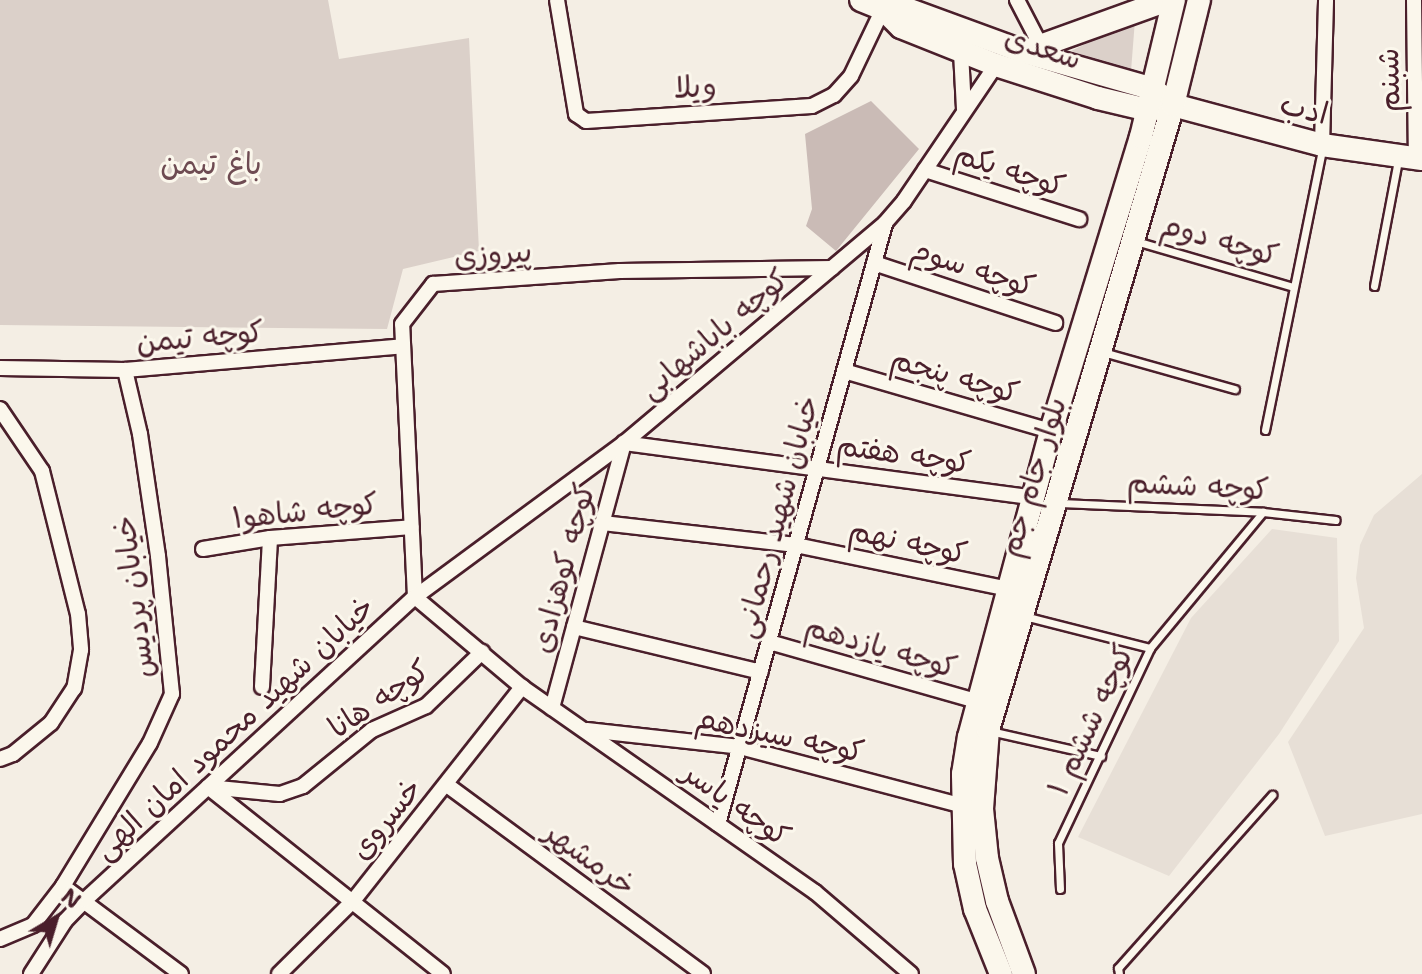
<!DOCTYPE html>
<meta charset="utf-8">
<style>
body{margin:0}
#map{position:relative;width:1422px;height:974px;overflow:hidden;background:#f4eee4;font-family:"Shantell Sans","Playpen Sans Arabic",sans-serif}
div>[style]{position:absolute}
.built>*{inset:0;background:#e7dfd6}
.green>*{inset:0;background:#dbd0c9}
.building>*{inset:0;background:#cabbb6}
.roads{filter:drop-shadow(2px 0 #4a1f2b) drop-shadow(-2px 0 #4a1f2b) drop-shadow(0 2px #4a1f2b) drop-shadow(0 -2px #4a1f2b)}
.lane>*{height:7px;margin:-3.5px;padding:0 3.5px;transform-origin:3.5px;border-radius:3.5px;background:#fbf7ec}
.street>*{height:14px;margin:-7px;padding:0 7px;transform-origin:7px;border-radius:7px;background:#fbf7ec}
.secondary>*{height:22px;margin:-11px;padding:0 11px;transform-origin:11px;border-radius:11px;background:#fbf7ec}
span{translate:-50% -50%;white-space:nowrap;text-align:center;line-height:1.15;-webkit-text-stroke:6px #fbf7ec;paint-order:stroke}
.street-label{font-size:30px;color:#4a1f2b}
.park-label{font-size:30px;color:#6e4b52}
.north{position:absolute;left:16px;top:878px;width:80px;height:80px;-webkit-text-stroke:6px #fbf7ec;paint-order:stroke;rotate:38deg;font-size:22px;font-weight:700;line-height:32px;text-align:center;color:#4a1f2b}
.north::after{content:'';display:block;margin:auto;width:28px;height:36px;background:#4a1f2b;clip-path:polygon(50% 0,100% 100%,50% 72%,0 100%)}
</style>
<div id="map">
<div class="built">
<div style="clip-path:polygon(1422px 474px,1422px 814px,1325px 836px,1288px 742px,1364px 628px,1356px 578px,1360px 545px,1374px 515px)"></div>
<div style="clip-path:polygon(1272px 529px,1337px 538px,1339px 641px,1279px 734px,1169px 876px,1078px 837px,1191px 618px)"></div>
</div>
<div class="green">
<div style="clip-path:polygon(0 0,328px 0,339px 59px,469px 38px,479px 251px,403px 269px,387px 329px,0 325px)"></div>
<div style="clip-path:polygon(1135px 20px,1131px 71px,1071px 51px)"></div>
</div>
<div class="building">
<div style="clip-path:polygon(871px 101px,919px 149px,836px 251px,806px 226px,812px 209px,805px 134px)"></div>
</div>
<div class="roads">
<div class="lane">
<div style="left:1136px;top:241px;width:164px;rotate:16.3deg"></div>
<div style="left:1374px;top:286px;width:128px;rotate:-79.2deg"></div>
<div style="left:1103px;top:352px;width:137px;rotate:15.7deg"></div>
<div style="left:1265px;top:430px;width:286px;rotate:-78.5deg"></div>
<div style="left:1060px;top:503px;width:203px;rotate:2.5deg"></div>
<div style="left:1263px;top:512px;width:73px;rotate:6.3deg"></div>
<div style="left:1024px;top:616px;width:130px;rotate:14.3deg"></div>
<div style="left:990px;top:731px;width:114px;rotate:12.7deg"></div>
<div style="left:1060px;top:889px;width:46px;rotate:-92.5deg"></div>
<div style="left:1058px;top:843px;width:216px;rotate:-64.7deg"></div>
<div style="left:1150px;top:648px;width:177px;rotate:-50.3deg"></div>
<div style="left:1119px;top:974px;width:6px;rotate:-99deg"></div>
<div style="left:1118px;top:968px;width:232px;rotate:-48.3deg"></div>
</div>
<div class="street">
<div style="left:557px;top:0;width:116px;rotate:80.5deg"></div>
<div style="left:576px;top:114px;width:12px;rotate:35deg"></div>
<div style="left:586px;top:121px;width:226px;rotate:-3.8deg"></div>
<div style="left:812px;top:106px;width:25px;rotate:-27deg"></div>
<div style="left:834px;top:95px;width:25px;rotate:-48deg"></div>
<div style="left:851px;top:76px;width:74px;rotate:-64.5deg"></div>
<div style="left:1017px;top:0;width:54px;rotate:62.5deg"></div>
<div style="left:1414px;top:0;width:159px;rotate:89.3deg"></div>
<div style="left:961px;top:52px;width:57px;rotate:87deg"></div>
<div style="left:1322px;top:145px;width:145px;rotate:-88.4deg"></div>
<div style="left:925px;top:170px;width:162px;rotate:17.7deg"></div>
<div style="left:874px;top:263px;width:191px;rotate:18.3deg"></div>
<div style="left:0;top:368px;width:125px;rotate:0.9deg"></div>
<div style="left:125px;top:370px;width:279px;rotate:-4.9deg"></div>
<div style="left:844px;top:371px;width:216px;rotate:16.2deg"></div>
<div style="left:0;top:409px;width:75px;rotate:55.9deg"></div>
<div style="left:42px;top:471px;width:147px;rotate:75.9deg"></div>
<div style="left:78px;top:614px;width:36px;rotate:85deg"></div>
<div style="left:81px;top:650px;width:39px;rotate:100deg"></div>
<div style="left:74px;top:688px;width:42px;rotate:123.3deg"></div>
<div style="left:51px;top:723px;width:49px;rotate:140.8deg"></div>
<div style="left:13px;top:754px;width:14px;rotate:159deg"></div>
<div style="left:603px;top:523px;width:194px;rotate:6.5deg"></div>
<div style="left:796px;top:545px;width:217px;rotate:11.7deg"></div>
<div style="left:203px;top:549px;width:68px;rotate:-9.3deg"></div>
<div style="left:270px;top:538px;width:142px;rotate:-4.4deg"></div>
<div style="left:415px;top:597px;width:273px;rotate:-92.7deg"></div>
<div style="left:402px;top:324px;width:51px;rotate:-52.2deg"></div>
<div style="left:433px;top:284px;width:187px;rotate:-4deg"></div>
<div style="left:620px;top:271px;width:212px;rotate:-0.8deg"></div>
<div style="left:415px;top:597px;width:140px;rotate:40.1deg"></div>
<div style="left:522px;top:687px;width:358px;rotate:35deg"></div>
<div style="left:815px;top:892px;width:126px;rotate:40.5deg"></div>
<div style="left:574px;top:627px;width:192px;rotate:13.5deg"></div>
<div style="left:769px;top:642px;width:218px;rotate:15.9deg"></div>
<div style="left:262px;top:687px;width:149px;rotate:-86.9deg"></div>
<div style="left:552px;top:708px;width:275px;rotate:-74.8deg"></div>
<div style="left:624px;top:443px;width:414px;rotate:7.6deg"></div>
<div style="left:587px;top:730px;width:154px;rotate:6.3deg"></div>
<div style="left:740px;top:747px;width:232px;rotate:14.8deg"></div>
<div style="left:447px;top:785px;width:318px;rotate:36.4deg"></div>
<div style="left:208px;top:787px;width:72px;rotate:5.6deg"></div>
<div style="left:280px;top:794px;width:24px;rotate:-19deg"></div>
<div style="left:303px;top:786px;width:89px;rotate:-39.1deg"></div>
<div style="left:372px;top:730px;width:59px;rotate:-24deg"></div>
<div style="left:426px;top:706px;width:78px;rotate:-44deg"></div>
<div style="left:208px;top:787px;width:300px;rotate:38.5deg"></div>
<div style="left:718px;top:824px;width:623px;rotate:-74.45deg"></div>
<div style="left:63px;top:886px;width:167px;rotate:-58.7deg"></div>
<div style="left:150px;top:743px;width:54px;rotate:-65.8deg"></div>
<div style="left:172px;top:694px;width:139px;rotate:-95.8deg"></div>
<div style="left:158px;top:556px;width:123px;rotate:-98.4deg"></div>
<div style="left:140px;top:434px;width:66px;rotate:-103.2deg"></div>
<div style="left:0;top:939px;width:36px;rotate:-23deg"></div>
<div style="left:33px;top:925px;width:49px;rotate:-52.4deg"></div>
<div style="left:63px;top:886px;width:147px;rotate:36.7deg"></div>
<div style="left:31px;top:974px;width:63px;rotate:-57.3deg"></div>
<div style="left:65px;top:921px;width:29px;rotate:-46deg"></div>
<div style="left:85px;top:900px;width:448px;rotate:-42.6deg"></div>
<div style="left:415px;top:597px;width:260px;rotate:-36.4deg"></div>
<div style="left:624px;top:443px;width:341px;rotate:-40.1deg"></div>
<div style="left:885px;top:223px;width:29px;rotate:-49deg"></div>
<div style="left:904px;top:201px;width:164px;rotate:-55.9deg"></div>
<div style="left:279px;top:974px;width:104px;rotate:-44.6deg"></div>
<div style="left:353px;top:901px;width:273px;rotate:-51.7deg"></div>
</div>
<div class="secondary">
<div style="left:861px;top:0;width:24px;rotate:22deg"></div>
<div style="left:883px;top:9px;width:25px;rotate:45deg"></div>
<div style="left:901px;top:27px;width:102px;rotate:21.8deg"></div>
<div style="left:996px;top:65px;width:107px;rotate:17.9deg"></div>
<div style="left:1098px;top:98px;width:51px;rotate:13.5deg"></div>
<div style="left:1148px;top:110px;width:12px;rotate:-9deg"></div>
<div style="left:883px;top:9px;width:24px"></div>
<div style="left:907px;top:9px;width:125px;rotate:20.2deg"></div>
<div style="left:1024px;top:52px;width:134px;rotate:16deg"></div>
<div style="left:1153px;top:89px;width:26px;rotate:39deg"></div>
<div style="left:1173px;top:105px;width:154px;rotate:15deg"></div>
<div style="left:1322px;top:145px;width:101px;rotate:8deg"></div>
<div style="left:1026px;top:51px;width:151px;rotate:-19.8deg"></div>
<div style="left:1001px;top:974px;width:70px;rotate:-111.8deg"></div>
<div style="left:975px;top:909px;width:46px;rotate:-102.5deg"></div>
<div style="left:965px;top:864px;width:90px;rotate:-91.3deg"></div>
<div style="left:963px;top:774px;width:37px;rotate:-81deg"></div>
<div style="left:969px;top:737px;width:317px;rotate:-75deg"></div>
<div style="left:1051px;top:431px;width:307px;rotate:-73deg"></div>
<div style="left:1141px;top:137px;width:141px;rotate:-76.5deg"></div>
<div style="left:1024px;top:974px;width:78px;rotate:-110.3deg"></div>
<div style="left:997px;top:901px;width:44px;rotate:-103.1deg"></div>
<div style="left:987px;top:858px;width:49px;rotate:-95.8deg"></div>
<div style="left:982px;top:809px;width:79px;rotate:-85.7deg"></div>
<div style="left:988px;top:730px;width:652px;rotate:-73.51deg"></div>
<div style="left:1173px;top:105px;width:108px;rotate:-76.1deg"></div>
</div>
</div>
<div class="street-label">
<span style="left:1043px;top:48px;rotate:18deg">سعدی</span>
<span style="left:1389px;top:80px;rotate:-91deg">شبنم</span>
<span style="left:695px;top:87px;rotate:-4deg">ویلا</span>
<span style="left:1304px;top:109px;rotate:14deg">ادب</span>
<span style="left:1010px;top:170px;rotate:18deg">کوچه یکم</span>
<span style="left:1220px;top:240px;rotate:16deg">کوچه دوم</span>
<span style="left:493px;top:254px;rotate:-4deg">پیروزی</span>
<span style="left:973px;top:268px;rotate:18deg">کوچه سوم</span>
<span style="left:714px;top:334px;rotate:-40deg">کوچه باباشهابی</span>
<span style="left:200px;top:337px;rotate:-5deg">کوچه تیمن</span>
<span style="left:955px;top:376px;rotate:16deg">کوچه پنجم</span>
<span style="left:904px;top:454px;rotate:8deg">کوچه هفتم</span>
<span style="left:1033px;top:477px;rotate:-73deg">بلوار جام جم</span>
<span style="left:1198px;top:486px;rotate:3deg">کوچه ششم</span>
<span style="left:305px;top:511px;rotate:-6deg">کوچه شاهو۱</span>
<span style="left:777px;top:517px;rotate:-75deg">خیابان شهید رحمانی</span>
<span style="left:908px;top:542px;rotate:12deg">کوچه نهم</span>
<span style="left:563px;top:568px;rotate:-75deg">کوچه کوهزادی</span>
<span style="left:134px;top:597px;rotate:-97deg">خیابان پردیس</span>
<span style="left:881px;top:647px;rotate:16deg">کوچه یازدهم</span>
<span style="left:379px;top:699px;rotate:-34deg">کوچه هانا</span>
<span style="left:1091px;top:720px;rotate:-65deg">کوچه ششم ۱</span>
<span style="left:234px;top:728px;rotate:-43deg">خیابان شهید محمود امان الهی</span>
<span style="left:780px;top:735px;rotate:12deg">کوچه سیزدهم</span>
<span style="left:736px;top:804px;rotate:35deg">کوچه یاسر</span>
<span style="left:386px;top:819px;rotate:-51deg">خسروی</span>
<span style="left:590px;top:859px;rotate:36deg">خرمشهر</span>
</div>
<div class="park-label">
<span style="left:211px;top:164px">باغ تیمن</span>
</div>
<div class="north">N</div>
</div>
